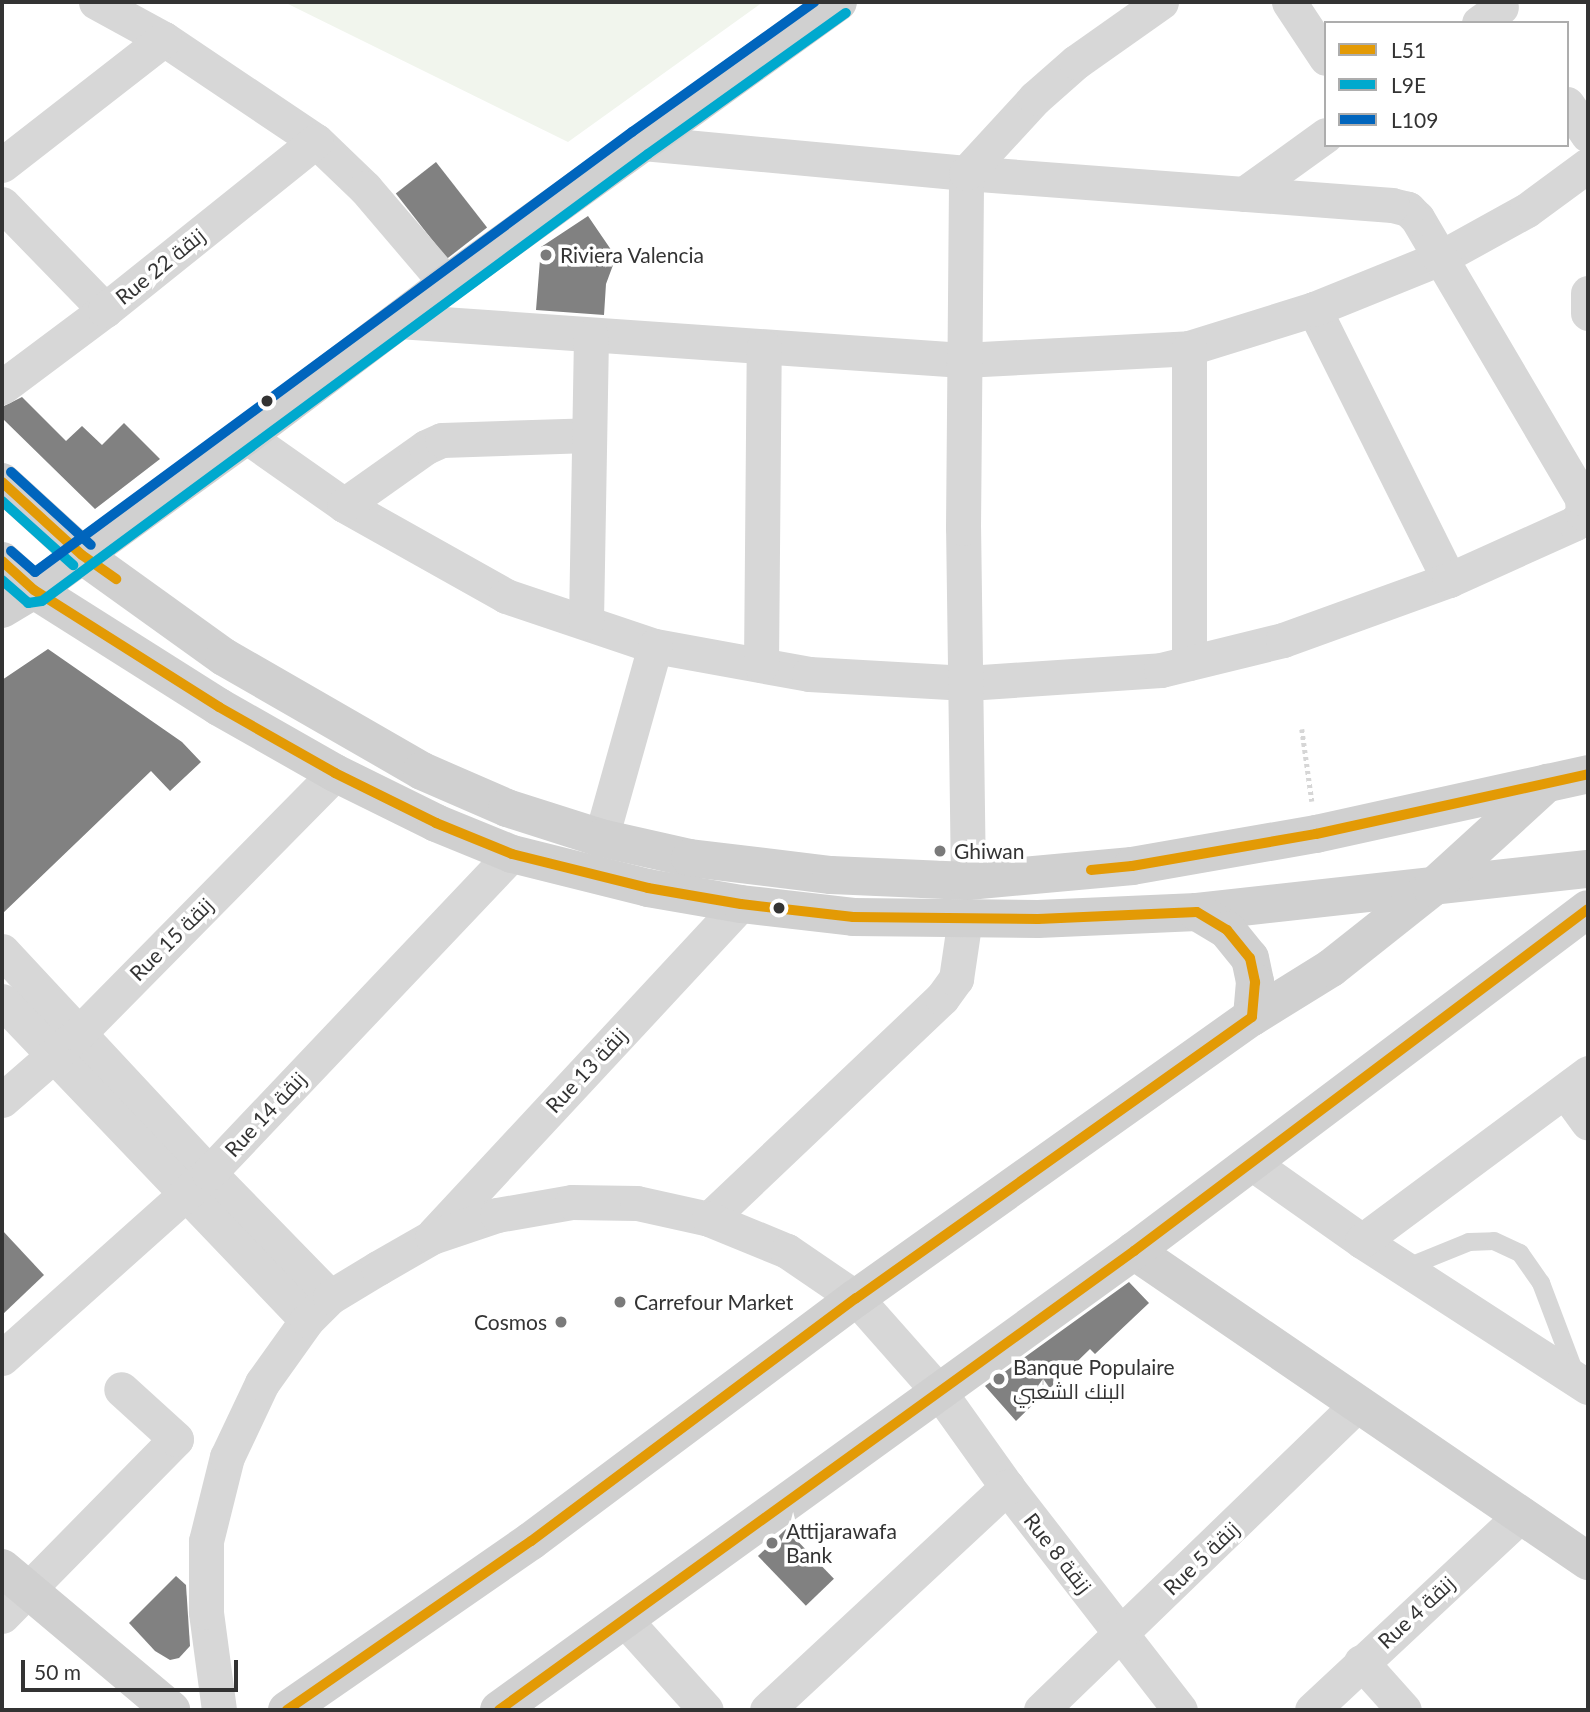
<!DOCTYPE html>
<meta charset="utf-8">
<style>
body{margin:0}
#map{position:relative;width:1590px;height:1712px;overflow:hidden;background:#fff;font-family:Lato,Cairo,sans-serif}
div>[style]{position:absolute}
.green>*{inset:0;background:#f1f5ed}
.building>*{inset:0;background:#818181;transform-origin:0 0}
.path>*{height:4.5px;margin-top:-2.25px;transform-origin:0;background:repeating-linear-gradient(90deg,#d6d6d6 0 3.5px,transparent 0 7px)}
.lane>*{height:18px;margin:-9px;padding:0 9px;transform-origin:9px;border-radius:9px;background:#d7d7d7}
.street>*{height:35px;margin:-17.5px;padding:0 17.5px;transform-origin:17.5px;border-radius:17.5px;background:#d7d7d7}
.secondary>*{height:38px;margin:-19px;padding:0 19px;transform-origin:19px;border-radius:19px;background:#d0d0d0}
.bus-1>*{height:10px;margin:-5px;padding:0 5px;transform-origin:5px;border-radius:5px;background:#e39a05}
.bus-2>*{height:10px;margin:-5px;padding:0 5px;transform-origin:5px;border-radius:5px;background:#00a9ce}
.bus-3>*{height:10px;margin:-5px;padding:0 5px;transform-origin:5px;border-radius:5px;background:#0065bd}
.dots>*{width:19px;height:19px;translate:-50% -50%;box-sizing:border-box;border:4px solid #fff;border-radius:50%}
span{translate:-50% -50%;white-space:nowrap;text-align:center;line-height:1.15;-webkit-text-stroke:7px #fff;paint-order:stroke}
.poi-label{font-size:21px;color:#333}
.left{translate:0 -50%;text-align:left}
.right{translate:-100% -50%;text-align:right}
.street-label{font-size:21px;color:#333}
.frame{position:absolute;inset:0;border:4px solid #333;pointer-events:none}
.legend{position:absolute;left:1324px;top:21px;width:245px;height:126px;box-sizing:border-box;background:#fff;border:2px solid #adadad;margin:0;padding:9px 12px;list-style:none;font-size:21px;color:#333}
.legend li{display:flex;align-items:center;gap:14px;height:35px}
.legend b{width:35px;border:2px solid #adadad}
.scale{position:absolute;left:21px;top:1660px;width:217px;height:32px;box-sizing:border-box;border:4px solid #333;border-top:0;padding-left:9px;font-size:21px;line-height:24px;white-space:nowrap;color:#333;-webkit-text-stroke:5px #fff;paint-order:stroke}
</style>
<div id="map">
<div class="green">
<div style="clip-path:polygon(284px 2px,763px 2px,568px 142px)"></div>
</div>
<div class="building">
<div style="left:436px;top:162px;width:83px;height:51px;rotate:52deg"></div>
<div style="clip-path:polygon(588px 216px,616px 257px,606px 284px,604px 315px,536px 310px,541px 247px)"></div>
<div style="clip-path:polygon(22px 397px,66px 441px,82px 426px,102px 445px,124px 423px,160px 459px,95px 509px,2px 418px,2px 407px)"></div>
<div style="clip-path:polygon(48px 649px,182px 742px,201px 762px,170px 791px,151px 771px,2px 914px,2px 680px)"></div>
<div style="clip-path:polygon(2px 1230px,44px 1275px,2px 1315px)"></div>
<div style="clip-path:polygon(1129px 1282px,1149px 1303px,1095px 1354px,1090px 1349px,1016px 1421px,985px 1386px)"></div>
<div style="left:786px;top:1529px;width:69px;height:39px;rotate:46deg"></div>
<div style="clip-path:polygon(176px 1576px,186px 1585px,190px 1646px,179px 1658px,170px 1660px,155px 1651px,129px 1623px)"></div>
</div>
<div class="path">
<div style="left:1302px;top:729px;width:73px;rotate:82.1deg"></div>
</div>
<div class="lane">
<div style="left:1405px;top:1268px;width:69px;rotate:-22.1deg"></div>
<div style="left:1469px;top:1242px;width:25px;rotate:-2deg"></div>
<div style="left:1494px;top:1241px;width:29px;rotate:25deg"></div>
<div style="left:1520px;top:1253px;width:37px;rotate:55deg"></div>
<div style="left:1541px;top:1283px;width:96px;rotate:69.3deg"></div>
</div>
<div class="street">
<div style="left:96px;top:2px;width:77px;rotate:28.6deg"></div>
<div style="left:164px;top:39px;width:183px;rotate:33.9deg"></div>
<div style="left:316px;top:141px;width:68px;rotate:43.8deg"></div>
<div style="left:365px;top:188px;width:126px;rotate:49.5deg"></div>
<div style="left:1289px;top:2px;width:67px;rotate:56.5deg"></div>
<div style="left:1479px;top:23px;width:27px;rotate:-36deg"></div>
<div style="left:1567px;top:104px;width:37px;rotate:56deg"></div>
<div style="left:2px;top:165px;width:205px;rotate:-37.9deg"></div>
<div style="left:1244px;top:194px;width:101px;rotate:-35.7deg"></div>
<div style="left:2px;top:204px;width:148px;rotate:45.8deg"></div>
<div style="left:1588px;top:293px;width:20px;rotate:90deg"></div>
<div style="left:1314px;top:309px;width:303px;rotate:63.5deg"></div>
<div style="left:399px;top:321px;width:565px;rotate:3.96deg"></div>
<div style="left:963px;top:360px;width:226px;rotate:-3deg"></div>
<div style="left:1189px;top:348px;width:131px;rotate:-17.3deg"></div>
<div style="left:1314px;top:309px;width:136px;rotate:-22deg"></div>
<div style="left:1440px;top:258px;width:99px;rotate:-28.9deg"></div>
<div style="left:1527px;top:210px;width:76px;rotate:-36.4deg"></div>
<div style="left:1189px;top:348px;width:315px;rotate:90deg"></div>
<div style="left:2px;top:387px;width:129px;rotate:-36.8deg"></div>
<div style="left:105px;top:310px;width:270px;rotate:-38.7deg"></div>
<div style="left:246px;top:436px;width:120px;rotate:35.1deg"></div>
<div style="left:344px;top:505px;width:186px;rotate:29.3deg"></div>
<div style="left:506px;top:596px;width:157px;rotate:18.6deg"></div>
<div style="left:655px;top:646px;width:157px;rotate:10.3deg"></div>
<div style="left:809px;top:674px;width:158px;rotate:3.3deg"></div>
<div style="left:967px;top:683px;width:194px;rotate:-3.8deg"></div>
<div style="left:1161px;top:670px;width:126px;rotate:-13.8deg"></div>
<div style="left:1283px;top:640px;width:177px;rotate:-19.9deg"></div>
<div style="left:1449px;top:580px;width:138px;rotate:-24.3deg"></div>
<div style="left:1575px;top:523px;width:13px;rotate:-51deg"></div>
<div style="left:1583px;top:513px;width:15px;rotate:-94deg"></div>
<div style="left:1582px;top:498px;width:325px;rotate:-120.5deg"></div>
<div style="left:1417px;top:218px;width:13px;rotate:-135deg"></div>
<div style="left:1408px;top:209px;width:16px;rotate:-166deg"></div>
<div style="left:1392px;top:205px;width:427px;rotate:-175.7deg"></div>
<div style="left:966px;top:173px;width:327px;rotate:-174.7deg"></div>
<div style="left:344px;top:505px;width:100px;rotate:-35.3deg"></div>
<div style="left:426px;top:447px;width:17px;rotate:-24deg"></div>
<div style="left:442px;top:440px;width:147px;rotate:-1.9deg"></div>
<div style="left:586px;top:622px;width:286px;rotate:-89deg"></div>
<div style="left:761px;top:665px;width:318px;rotate:-89.5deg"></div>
<div style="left:601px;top:838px;width:199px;rotate:-74.3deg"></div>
<div style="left:968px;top:881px;width:353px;rotate:-90.8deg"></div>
<div style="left:963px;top:528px;width:355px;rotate:-89.5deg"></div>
<div style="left:966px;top:173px;width:102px;rotate:-47.4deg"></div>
<div style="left:1035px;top:98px;width:55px;rotate:-41.3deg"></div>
<div style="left:1076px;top:62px;width:104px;rotate:-35.2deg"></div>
<div style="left:2px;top:951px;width:304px;rotate:47deg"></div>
<div style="left:209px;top:1173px;width:173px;rotate:45.7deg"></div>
<div style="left:2px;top:1001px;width:441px;rotate:46.3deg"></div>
<div style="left:1565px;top:1091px;width:39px;rotate:54deg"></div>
<div style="left:2px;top:1100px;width:101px;rotate:-41deg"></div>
<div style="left:78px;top:1034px;width:366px;rotate:-45.4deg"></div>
<div style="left:1250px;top:1162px;width:137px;rotate:35.2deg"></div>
<div style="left:1362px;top:1241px;width:269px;rotate:32.9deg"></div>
<div style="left:709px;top:1219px;width:321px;rotate:-43.5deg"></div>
<div style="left:942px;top:998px;width:24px;rotate:-54deg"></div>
<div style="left:956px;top:979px;width:62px;rotate:-81.6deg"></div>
<div style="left:434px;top:1234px;width:451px;rotate:-47.1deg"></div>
<div style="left:1362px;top:1241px;width:282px;rotate:-36.6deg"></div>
<div style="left:2px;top:1358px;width:278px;rotate:-41.8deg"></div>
<div style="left:209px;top:1173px;width:440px;rotate:-46.5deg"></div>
<div style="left:2px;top:1616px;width:248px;rotate:-45.5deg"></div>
<div style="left:176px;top:1439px;width:74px;rotate:-137.7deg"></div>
<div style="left:624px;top:1619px;width:122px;rotate:48deg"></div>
<div style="left:1361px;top:1662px;width:64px;rotate:48.1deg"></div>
<div style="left:219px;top:1710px;width:99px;rotate:-97.6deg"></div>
<div style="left:206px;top:1612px;width:71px;rotate:-90deg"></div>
<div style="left:206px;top:1541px;width:87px;rotate:-76deg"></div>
<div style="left:227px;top:1457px;width:82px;rotate:-64.7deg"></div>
<div style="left:262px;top:1383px;width:77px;rotate:-54.5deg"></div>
<div style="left:307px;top:1320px;width:33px;rotate:-45deg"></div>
<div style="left:330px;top:1297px;width:56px;rotate:-31.1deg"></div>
<div style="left:378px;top:1268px;width:62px;rotate:-29.9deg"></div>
<div style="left:432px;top:1237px;width:69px;rotate:-18.7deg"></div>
<div style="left:497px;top:1215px;width:76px;rotate:-9.8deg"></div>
<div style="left:572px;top:1202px;width:65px;rotate:0.9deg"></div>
<div style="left:637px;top:1203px;width:74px;rotate:12.5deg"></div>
<div style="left:709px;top:1219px;width:84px;rotate:22.3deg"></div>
<div style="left:787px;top:1251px;width:83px;rotate:34.3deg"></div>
<div style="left:856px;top:1298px;width:127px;rotate:48.5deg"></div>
<div style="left:940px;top:1393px;width:115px;rotate:54.5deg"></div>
<div style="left:1007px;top:1487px;width:282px;rotate:52.2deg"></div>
<div style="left:767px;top:1710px;width:328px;rotate:-42.9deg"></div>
<div style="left:1041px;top:1710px;width:442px;rotate:-44deg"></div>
<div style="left:1312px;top:1710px;width:287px;rotate:-43deg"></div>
</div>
<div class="secondary">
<div style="left:2px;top:482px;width:108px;rotate:42.4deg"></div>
<div style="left:82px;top:555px;width:175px;rotate:35.7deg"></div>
<div style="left:224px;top:657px;width:228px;rotate:29.9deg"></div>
<div style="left:422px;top:771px;width:93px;rotate:23.5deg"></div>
<div style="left:507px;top:808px;width:99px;rotate:17.7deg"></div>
<div style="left:601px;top:838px;width:91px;rotate:12.7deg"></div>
<div style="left:690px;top:858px;width:142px;rotate:6.9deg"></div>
<div style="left:831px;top:875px;width:137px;rotate:2.5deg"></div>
<div style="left:968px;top:881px;width:165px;rotate:-5.2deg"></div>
<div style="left:1132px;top:866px;width:187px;rotate:-9.9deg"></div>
<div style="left:1316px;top:834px;width:279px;rotate:-12.4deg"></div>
<div style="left:2px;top:561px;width:43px;rotate:42.2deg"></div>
<div style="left:34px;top:590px;width:219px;rotate:32.3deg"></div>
<div style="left:219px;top:707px;width:133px;rotate:29.6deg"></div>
<div style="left:335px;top:773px;width:113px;rotate:26.3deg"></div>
<div style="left:436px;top:823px;width:82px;rotate:22.2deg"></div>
<div style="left:512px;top:854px;width:140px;rotate:14deg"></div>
<div style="left:648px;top:888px;width:94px;rotate:9.8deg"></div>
<div style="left:741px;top:904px;width:113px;rotate:6.6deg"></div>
<div style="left:853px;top:917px;width:185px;rotate:0.6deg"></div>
<div style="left:1038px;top:919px;width:159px;rotate:-2.5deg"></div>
<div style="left:1197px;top:912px;width:393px;rotate:-6.3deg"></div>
<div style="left:2px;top:609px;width:37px;rotate:-31deg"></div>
<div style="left:34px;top:590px;width:262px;rotate:-36deg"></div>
<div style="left:246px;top:436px;width:252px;rotate:-37.1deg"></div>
<div style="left:447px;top:284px;width:482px;rotate:-35.8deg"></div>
<div style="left:1197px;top:912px;width:35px;rotate:31deg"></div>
<div style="left:1227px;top:930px;width:36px;rotate:51deg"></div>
<div style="left:1250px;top:958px;width:25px;rotate:78deg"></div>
<div style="left:1255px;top:982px;width:35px;rotate:95deg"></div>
<div style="left:1134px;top:1251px;width:550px;rotate:34.33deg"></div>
<div style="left:2px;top:1568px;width:221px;rotate:40deg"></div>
<div style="left:287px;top:1710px;width:297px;rotate:-34.7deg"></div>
<div style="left:531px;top:1541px;width:406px;rotate:-36.8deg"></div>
<div style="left:856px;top:1298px;width:486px;rotate:-35.4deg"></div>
<div style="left:1252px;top:1017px;width:93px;rotate:-31.8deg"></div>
<div style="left:1331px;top:968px;width:129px;rotate:-38.4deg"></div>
<div style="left:1432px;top:888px;width:156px;rotate:-42.4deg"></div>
<div style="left:499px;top:1710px;width:784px;rotate:-35.86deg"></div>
<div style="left:1134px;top:1251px;width:568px;rotate:-36.99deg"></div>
</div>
<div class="bus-1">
<div style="left:2px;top:482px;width:108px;rotate:42.4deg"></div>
<div style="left:82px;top:555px;width:42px;rotate:35.2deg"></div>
<div style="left:2px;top:561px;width:43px;rotate:42.2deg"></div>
<div style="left:34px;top:590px;width:219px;rotate:32.3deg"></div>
<div style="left:219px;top:707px;width:133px;rotate:29.6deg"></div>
<div style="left:335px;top:773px;width:113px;rotate:26.3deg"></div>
<div style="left:436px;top:823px;width:82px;rotate:22.2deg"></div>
<div style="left:512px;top:854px;width:140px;rotate:14deg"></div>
<div style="left:648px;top:888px;width:94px;rotate:9.8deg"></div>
<div style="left:741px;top:904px;width:113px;rotate:6.6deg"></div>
<div style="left:853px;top:917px;width:185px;rotate:0.6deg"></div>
<div style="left:1038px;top:919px;width:159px;rotate:-2.5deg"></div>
<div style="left:1197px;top:912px;width:35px;rotate:31deg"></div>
<div style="left:1227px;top:930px;width:36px;rotate:51deg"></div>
<div style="left:1250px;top:958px;width:25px;rotate:78deg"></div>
<div style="left:1255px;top:982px;width:35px;rotate:95deg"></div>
<div style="left:1252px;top:1017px;width:486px;rotate:144.6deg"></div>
<div style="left:856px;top:1298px;width:406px;rotate:143.2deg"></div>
<div style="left:531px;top:1541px;width:297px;rotate:145.3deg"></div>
<div style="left:1091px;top:870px;width:41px;rotate:-5.6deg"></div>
<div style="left:1132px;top:866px;width:187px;rotate:-9.9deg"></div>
<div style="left:1316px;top:834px;width:279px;rotate:-12.4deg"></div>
<div style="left:499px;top:1710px;width:784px;rotate:-35.86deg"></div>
<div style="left:1134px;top:1251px;width:568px;rotate:-36.99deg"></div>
</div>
<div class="bus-2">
<div style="left:2px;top:501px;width:96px;rotate:42deg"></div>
<div style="left:2px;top:580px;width:35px;rotate:41deg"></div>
<div style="left:28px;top:603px;width:14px;rotate:-8deg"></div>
<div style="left:42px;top:601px;width:753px;rotate:-36.41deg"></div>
<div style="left:648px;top:154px;width:243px;rotate:-35.5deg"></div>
</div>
<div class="bus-3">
<div style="left:11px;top:472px;width:108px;rotate:42.4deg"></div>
<div style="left:11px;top:551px;width:32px;rotate:41deg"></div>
<div style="left:35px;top:572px;width:742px;rotate:-36.39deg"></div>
<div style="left:632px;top:132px;width:224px;rotate:-35.5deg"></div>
</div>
<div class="dots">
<div style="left:546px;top:255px;background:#7a7a7a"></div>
<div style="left:267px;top:401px;background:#333"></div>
<div style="left:940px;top:851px;background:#7a7a7a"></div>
<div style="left:779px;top:908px;background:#333"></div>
<div style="left:620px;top:1302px;background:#7a7a7a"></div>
<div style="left:561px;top:1322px;background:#7a7a7a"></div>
<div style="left:999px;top:1379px;background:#7a7a7a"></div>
<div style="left:772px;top:1543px;background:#7a7a7a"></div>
</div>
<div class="poi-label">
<span class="left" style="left:560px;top:255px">Riviera Valencia</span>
<span class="left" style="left:954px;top:851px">Ghiwan</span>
<span class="left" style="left:634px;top:1302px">Carrefour Market</span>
<span class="right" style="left:547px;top:1322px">Cosmos</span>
<span class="left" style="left:1013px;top:1379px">Banque Populaire<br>البنك الشعبي</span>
<span class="left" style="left:786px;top:1543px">Attijarawafa<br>Bank</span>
</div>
<div class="street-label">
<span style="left:160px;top:266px;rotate:-39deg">Rue 22 زنقة</span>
<span style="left:171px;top:939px;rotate:-45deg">Rue 15 زنقة</span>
<span style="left:586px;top:1070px;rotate:-47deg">Rue 13 زنقة</span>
<span style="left:265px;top:1114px;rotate:-47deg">Rue 14 زنقة</span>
<span style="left:1058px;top:1553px;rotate:52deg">Rue 8 زنقة</span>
<span style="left:1201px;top:1558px;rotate:-44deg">Rue 5 زنقة</span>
<span style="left:1416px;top:1612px;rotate:-43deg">Rue 4 زنقة</span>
</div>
<div class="frame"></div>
<ul class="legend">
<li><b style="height:9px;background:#e39a05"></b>L51</li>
<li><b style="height:9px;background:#00a9ce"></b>L9E</li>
<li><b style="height:9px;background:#0065bd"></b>L109</li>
</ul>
<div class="scale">50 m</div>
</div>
